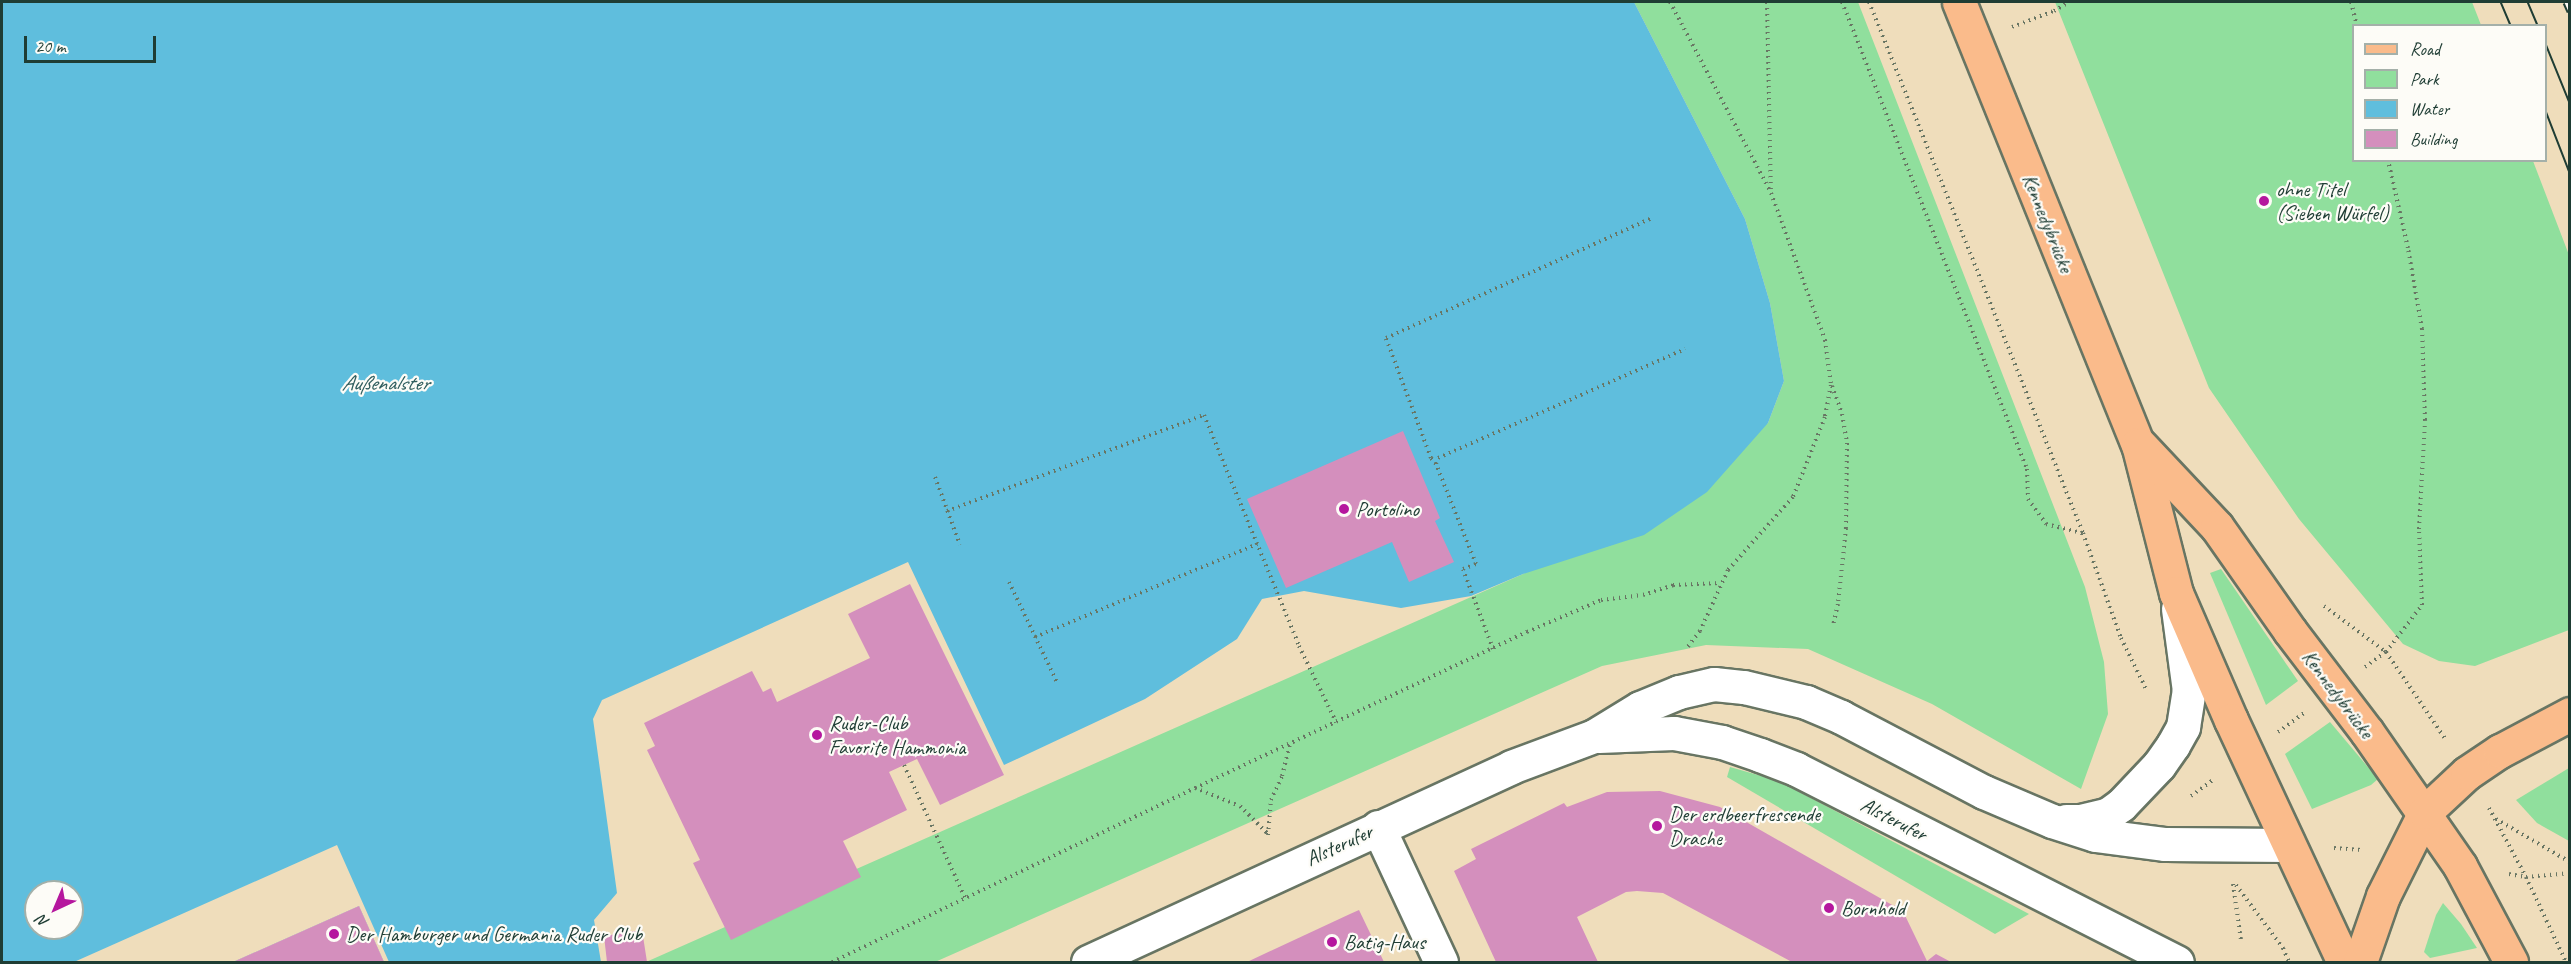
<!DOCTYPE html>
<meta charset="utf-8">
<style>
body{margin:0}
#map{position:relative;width:2571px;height:964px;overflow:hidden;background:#efddbb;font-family:Caveat,sans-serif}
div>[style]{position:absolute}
.green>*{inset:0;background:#90df9d}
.water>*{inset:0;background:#5fbedd}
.pier>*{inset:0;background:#efddbb}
.building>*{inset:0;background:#d48fbd}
.path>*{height:4px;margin-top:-2px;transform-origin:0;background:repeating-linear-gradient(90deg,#687563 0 1.5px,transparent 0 6px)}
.roads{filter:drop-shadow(2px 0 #687563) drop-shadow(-2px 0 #687563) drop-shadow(0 2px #687563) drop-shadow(0 -2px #687563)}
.minor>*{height:33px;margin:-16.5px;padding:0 16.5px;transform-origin:16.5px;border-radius:16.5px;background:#fff}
.major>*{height:33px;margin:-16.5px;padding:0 16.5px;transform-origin:16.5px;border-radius:16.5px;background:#fabb8b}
.tram>*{height:1.5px;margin:-0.75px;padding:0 0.75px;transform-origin:0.75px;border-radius:0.75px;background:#1f3d34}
.rail>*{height:7px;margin-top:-3.5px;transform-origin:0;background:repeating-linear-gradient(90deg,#fdfcf7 0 14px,#1f3d34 0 28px);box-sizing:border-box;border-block:2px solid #1f3d34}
.dots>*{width:16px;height:16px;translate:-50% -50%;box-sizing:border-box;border:3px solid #fdfcf7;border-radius:50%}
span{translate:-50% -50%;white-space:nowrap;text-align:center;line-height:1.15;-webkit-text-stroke:4.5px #fdfcf7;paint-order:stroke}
.poi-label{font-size:21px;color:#1f3d34}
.left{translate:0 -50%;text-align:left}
.street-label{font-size:21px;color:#1f3d34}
.water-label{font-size:22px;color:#2f5d5e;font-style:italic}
.frame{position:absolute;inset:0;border:3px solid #1f3d34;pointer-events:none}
.legend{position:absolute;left:2352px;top:24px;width:195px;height:138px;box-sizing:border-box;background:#fdfcf7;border:2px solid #a4b0a9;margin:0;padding:8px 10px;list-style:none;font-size:18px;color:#1f3d34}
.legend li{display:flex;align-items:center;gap:12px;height:30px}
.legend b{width:30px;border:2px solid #a4b0a9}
.north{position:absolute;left:24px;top:880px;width:60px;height:60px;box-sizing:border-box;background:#fdfcf7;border:2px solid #a4b0a9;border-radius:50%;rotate:224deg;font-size:16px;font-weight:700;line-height:24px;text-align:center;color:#1f3d34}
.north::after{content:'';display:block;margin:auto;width:21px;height:27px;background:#b5179e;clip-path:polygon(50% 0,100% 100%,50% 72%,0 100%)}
.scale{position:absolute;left:24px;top:36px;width:132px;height:27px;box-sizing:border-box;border:3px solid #1f3d34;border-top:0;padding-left:8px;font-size:18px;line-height:21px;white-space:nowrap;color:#1f3d34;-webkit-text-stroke:4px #fdfcf7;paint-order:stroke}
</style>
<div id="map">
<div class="green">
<div style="clip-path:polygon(1634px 2px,1858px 2px,2085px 587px,2104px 662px,2108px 714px,2081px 789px,1932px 704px,1808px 649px,1706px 645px,1602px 666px,935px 962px,646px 962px,1523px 574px,1768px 423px,1784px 381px,1770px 303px,1745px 219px)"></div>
<div style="clip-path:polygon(2055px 2px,2472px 2px,2481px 25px,2354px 26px,2354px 160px,2533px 161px,2569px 255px,2569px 630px,2475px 666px,2439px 661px,2403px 644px,2299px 519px,2209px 388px)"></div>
<div style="clip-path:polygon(2221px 569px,2298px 681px,2266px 705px,2210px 573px)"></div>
<div style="clip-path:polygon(2330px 722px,2378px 779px,2371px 785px,2312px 809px,2285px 754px)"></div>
<div style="clip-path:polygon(1730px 767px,1779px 781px,2029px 914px,1995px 934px,1727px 777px)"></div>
<div style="clip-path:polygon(2569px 768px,2569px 841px,2537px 823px,2516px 800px)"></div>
<div style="clip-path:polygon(2443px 903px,2461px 924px,2477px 948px,2430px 958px,2424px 952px,2436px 915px)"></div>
</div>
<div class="water">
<div style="clip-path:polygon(evenodd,2px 2px,1634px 2px,1745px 219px,1770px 303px,1784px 381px,1768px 423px,1707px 492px,1644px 535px,1523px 574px,1471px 596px,1401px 608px,1304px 591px,1262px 599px,1237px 639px,1145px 699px,1004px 765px,908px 562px,602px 700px,593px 719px,617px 893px,594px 920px,601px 962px,384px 962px,359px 906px,233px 962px,2px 962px,2px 2px,36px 892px,72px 892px,72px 928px,36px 928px,36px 892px)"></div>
</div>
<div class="pier">
<div style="clip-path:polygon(337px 845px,389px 962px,384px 962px,359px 906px,233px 962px,74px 962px)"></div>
</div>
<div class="building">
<div style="clip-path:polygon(1403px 431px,1440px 518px,1435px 521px,1454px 562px,1409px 582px,1392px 542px,1286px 588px,1247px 499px)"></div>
<div style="clip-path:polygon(910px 584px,1004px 775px,940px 805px,917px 759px,889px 772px,907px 810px,843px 841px,861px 877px,731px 940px,693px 863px,700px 860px,647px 750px,655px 746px,644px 723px,752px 671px,763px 692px,771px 688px,777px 702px,870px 658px,848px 614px)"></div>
<div style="clip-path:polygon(1660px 791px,1720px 807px,1894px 906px,1899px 903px,1927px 961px,1936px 954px,1951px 962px,1792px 962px,1663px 893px,1637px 891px,1626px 892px,1577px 917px,1598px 962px,1496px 962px,1454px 871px,1476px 859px,1471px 849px,1564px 803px,1567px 807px,1607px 792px)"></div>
<div style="clip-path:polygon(359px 906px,384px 962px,233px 962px)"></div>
<div style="clip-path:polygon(1359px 910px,1384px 962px,1247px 962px,1350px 914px)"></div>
<div style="clip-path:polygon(642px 930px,647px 962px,607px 962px,604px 936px)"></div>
</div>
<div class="path">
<div style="left:1670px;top:2px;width:216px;rotate:62.1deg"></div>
<div style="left:1771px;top:193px;width:157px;rotate:69.8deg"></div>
<div style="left:1825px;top:340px;width:45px;rotate:82.4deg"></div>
<div style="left:1831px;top:385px;width:33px;rotate:101deg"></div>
<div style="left:1825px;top:417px;width:86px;rotate:111.8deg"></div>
<div style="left:1793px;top:497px;width:98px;rotate:131.7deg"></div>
<div style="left:1728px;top:570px;width:67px;rotate:114.7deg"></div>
<div style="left:1700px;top:631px;width:23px;rotate:128deg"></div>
<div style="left:1767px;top:2px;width:190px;rotate:88.8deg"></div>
<div style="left:1842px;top:2px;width:502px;rotate:68.39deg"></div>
<div style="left:2027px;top:469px;width:30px;rotate:88deg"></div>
<div style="left:2028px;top:499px;width:31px;rotate:54deg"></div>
<div style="left:2046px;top:524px;width:38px;rotate:14deg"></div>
<div style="left:1869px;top:2px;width:573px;rotate:68.05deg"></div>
<div style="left:2083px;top:533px;width:112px;rotate:70.1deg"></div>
<div style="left:2121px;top:638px;width:59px;rotate:63.9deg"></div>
<div style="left:2351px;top:2px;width:25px;rotate:76deg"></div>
<div style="left:2012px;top:27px;width:45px;rotate:-20.9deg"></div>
<div style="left:2054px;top:11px;width:17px;rotate:-31deg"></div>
<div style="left:1832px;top:386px;width:30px;rotate:70deg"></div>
<div style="left:1842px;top:414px;width:29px;rotate:80deg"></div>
<div style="left:1847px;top:443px;width:85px;rotate:90.7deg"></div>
<div style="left:1846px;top:528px;width:76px;rotate:96deg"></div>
<div style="left:1838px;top:604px;width:22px;rotate:103deg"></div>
<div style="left:1436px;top:464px;width:6px;rotate:-72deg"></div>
<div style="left:1438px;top:458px;width:270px;rotate:-23.8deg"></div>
<div style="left:935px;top:477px;width:72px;rotate:69.8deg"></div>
<div style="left:947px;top:511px;width:274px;rotate:-20.5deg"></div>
<div style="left:1204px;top:415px;width:250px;rotate:67.6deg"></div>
<div style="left:1299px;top:646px;width:85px;rotate:64deg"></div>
<div style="left:1009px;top:582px;width:111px;rotate:64.4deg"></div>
<div style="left:2324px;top:606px;width:77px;rotate:36.6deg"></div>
<div style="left:2386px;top:652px;width:107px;rotate:55.7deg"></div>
<div style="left:1035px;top:637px;width:241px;rotate:-22.7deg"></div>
<div style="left:1493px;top:649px;width:85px;rotate:-110.6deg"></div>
<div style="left:1463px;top:569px;width:14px;rotate:-21deg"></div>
<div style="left:1476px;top:564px;width:108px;rotate:-111.8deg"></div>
<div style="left:1436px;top:464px;width:8px;rotate:-130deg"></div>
<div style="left:1431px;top:458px;width:128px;rotate:-110.6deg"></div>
<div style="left:1386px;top:338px;width:292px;rotate:-24.3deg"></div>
<div style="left:2365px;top:667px;width:26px;rotate:-36deg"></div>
<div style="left:2386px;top:652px;width:59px;rotate:-52.5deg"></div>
<div style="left:2422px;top:605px;width:76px;rotate:-92.3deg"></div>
<div style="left:2419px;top:529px;width:109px;rotate:-86.8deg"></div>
<div style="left:2425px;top:420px;width:91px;rotate:-91.9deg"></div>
<div style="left:2422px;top:329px;width:82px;rotate:-99.8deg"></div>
<div style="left:2408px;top:248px;width:90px;rotate:-102.8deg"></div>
<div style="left:2278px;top:732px;width:32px;rotate:-36deg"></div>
<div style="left:904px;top:765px;width:149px;rotate:65.3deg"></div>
<div style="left:1195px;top:788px;width:48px;rotate:21.8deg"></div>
<div style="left:1240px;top:806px;width:40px;rotate:45deg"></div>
<div style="left:2191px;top:796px;width:29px;rotate:-36deg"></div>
<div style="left:2489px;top:808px;width:78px;rotate:61.8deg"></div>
<div style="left:2526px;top:877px;width:94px;rotate:64.8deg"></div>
<div style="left:2496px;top:819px;width:86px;rotate:30.2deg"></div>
<div style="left:1268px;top:835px;width:35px;rotate:-85deg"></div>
<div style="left:1271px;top:800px;width:26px;rotate:-65deg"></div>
<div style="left:1282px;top:776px;width:32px;rotate:-76deg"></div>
<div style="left:2334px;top:848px;width:28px;rotate:4deg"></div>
<div style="left:2509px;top:874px;width:17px;rotate:10deg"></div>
<div style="left:2526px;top:877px;width:44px;rotate:-5.2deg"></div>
<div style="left:2233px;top:884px;width:57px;rotate:81.9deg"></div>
<div style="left:2236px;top:885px;width:79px;rotate:53.3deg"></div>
<div style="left:2283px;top:948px;width:15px;rotate:67deg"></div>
<div style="left:832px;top:962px;width:403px;rotate:-25.6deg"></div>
<div style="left:1195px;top:788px;width:367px;rotate:-25.2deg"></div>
<div style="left:1527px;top:632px;width:81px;rotate:-23.4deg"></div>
<div style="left:1601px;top:600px;width:42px;rotate:-6.8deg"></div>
<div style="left:1643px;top:595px;width:32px;rotate:-18deg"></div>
<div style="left:1673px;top:585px;width:47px;rotate:-2.4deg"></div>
</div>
<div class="roads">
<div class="minor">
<div style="left:1599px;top:736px;width:75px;rotate:-2.3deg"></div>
<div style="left:1674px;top:733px;width:49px;rotate:10.6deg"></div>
<div style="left:1722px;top:742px;width:40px;rotate:18.9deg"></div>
<div style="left:1760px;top:755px;width:39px;rotate:21deg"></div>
<div style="left:1796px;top:769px;width:427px;rotate:26.9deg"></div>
<div style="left:2066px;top:821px;width:14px"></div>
<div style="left:2080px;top:821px;width:28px;rotate:-13deg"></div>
<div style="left:2107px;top:815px;width:17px;rotate:-36deg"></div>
<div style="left:2121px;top:805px;width:55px;rotate:-46.5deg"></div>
<div style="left:2159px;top:765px;width:24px;rotate:-55deg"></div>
<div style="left:2173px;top:745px;width:21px;rotate:-61deg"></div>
<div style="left:2183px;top:727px;width:36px;rotate:-81deg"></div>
<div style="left:2189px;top:691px;width:83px;rotate:-97.6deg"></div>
<div style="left:1378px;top:827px;width:149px;rotate:65deg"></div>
<div style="left:1088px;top:962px;width:466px;rotate:-24.7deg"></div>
<div style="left:1511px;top:767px;width:89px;rotate:-20.5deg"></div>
<div style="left:1594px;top:736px;width:54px;rotate:-31.3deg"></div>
<div style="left:1640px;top:708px;width:42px;rotate:-22.3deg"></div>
<div style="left:1679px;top:692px;width:36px;rotate:-13deg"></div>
<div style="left:1714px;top:684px;width:30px;rotate:6deg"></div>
<div style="left:1744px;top:687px;width:64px;rotate:13.6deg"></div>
<div style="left:1806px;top:702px;width:38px;rotate:23deg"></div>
<div style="left:1841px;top:717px;width:161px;rotate:27.7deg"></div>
<div style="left:1984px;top:792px;width:74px;rotate:23.1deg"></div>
<div style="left:2052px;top:821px;width:45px;rotate:18deg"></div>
<div style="left:2095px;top:835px;width:71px;rotate:7.3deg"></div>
<div style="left:2165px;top:844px;width:123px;rotate:0.5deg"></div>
</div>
<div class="major">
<div style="left:1959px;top:2px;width:477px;rotate:68deg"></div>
<div style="left:2138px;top:444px;width:154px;rotate:75.7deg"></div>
<div style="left:2176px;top:593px;width:138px;rotate:66.6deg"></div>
<div style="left:2231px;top:720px;width:267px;rotate:65deg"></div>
<div style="left:2140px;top:445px;width:112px;rotate:46.8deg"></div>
<div style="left:2217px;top:527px;width:127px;rotate:54.9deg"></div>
<div style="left:2290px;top:631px;width:127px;rotate:52.7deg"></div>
<div style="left:2367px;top:732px;width:163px;rotate:55.2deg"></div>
<div style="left:2460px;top:866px;width:109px;rotate:62deg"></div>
<div style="left:2360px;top:962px;width:70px;rotate:-70.8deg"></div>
<div style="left:2383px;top:896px;width:94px;rotate:-63.4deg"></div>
<div style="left:2425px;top:812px;width:57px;rotate:-42.9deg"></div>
<div style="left:2467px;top:773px;width:40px;rotate:-34deg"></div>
<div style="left:2500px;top:751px;width:79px;rotate:-27.9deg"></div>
</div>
</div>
<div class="tram">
<div style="left:2501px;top:2px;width:26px;rotate:67deg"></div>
<div style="left:2528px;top:2px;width:26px;rotate:67deg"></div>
<div style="left:2546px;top:44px;width:64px;rotate:67.9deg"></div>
<div style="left:2546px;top:111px;width:66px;rotate:68.8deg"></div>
</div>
<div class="rail">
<div style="left:2566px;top:2px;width:10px;rotate:66deg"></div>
</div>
<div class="dots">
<div style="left:2264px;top:201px;background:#b5179e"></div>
<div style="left:1344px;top:509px;background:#b5179e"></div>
<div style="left:817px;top:735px;background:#b5179e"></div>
<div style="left:1657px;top:826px;background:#b5179e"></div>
<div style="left:1829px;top:908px;background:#b5179e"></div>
<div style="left:334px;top:934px;background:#b5179e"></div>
<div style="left:1332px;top:942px;background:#b5179e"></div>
</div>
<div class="poi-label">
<span class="left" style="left:2276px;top:201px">ohne Titel<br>(Sieben Würfel)</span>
<span class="left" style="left:1356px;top:509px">Portolino</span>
<span class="left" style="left:829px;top:735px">Ruder-Club<br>Favorite Hammonia</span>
<span class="left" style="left:1669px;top:826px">Der erdbeerfressende<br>Drache</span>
<span class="left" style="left:1841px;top:908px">Bornhold</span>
<span class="left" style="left:346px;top:934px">Der Hamburger und Germania Ruder Club</span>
<span class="left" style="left:1344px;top:942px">Batig-Haus</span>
</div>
<div class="street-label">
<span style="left:2048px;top:223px;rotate:68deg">Kennedybrücke</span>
<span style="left:2338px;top:694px;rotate:53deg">Kennedybrücke</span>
<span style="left:1894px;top:819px;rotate:27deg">Alsterufer</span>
<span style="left:1339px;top:845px;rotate:-25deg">Alsterufer</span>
</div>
<div class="water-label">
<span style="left:385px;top:384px">Außenalster</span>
</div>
<div class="frame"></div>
<ul class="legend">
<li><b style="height:8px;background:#fabb8b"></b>Road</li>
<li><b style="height:16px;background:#90df9d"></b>Park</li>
<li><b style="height:16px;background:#5fbedd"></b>Water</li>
<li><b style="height:16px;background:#d48fbd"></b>Building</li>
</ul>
<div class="north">N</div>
<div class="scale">20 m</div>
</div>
